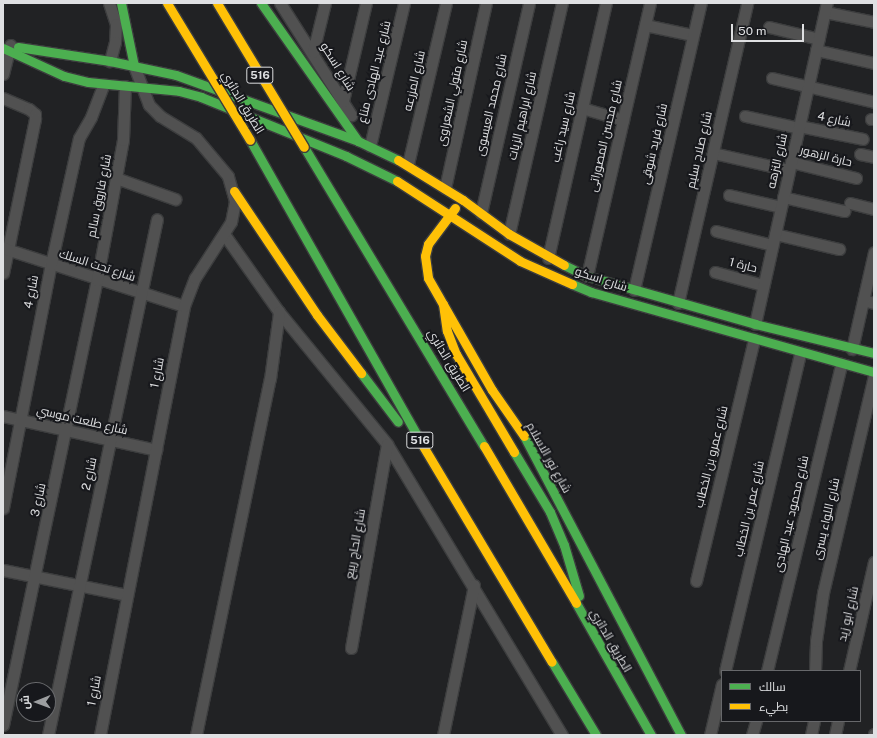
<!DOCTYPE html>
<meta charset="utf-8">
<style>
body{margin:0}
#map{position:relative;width:877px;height:738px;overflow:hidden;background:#212224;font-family:"Public Sans",Cairo,sans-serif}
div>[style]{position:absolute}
.roads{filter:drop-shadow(1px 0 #3c3d3e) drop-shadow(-1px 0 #3c3d3e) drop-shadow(0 1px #3c3d3e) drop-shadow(0 -1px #3c3d3e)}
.street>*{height:11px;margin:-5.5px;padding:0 5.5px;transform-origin:5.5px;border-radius:5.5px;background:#515151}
.fast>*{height:9px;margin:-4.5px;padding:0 4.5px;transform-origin:4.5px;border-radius:4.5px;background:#4caf50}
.slow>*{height:9px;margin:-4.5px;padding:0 4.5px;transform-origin:4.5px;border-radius:4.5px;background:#ffc107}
.bridges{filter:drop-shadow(1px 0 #3c3d3e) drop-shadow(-1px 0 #3c3d3e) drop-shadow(0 1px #3c3d3e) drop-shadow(0 -1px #3c3d3e)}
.slow-bridge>*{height:9px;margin:-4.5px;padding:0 4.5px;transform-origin:4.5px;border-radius:4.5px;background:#ffc107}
span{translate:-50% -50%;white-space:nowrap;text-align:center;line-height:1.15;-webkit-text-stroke:4px #17181c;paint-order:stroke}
.shield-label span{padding:1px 3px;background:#17181c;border:1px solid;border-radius:3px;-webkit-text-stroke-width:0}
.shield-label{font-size:11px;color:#dfe0e2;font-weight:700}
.street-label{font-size:12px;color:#dfe0e2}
.frame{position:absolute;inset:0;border:4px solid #dfe0e2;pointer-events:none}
.legend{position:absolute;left:721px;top:670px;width:140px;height:52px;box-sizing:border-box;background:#17181c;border:1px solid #67686b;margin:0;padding:5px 7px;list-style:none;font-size:12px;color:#dfe0e2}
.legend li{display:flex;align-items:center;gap:8px;height:20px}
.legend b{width:20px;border:1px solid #67686b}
.north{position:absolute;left:16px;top:682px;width:40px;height:40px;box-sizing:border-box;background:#17181c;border:1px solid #67686b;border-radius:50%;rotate:269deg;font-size:11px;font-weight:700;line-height:16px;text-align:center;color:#dfe0e2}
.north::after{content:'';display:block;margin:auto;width:14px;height:18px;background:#9c9ea0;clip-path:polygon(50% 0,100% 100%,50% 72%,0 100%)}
.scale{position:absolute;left:731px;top:24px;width:73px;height:18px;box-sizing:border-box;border:2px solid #dfe0e2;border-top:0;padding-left:5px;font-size:12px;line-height:14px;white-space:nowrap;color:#dfe0e2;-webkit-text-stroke:3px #17181c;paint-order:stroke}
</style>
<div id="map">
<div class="roads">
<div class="street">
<div style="left:109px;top:3px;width:22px;rotate:72deg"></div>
<div style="left:116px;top:24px;width:18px;rotate:93deg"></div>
<div style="left:115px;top:42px;width:20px;rotate:105deg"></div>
<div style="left:280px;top:3px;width:133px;rotate:57.6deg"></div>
<div style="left:825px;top:12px;width:50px;rotate:11.5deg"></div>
<div style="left:645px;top:25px;width:49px;rotate:11.8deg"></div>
<div style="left:769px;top:27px;width:51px;rotate:13.5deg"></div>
<div style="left:816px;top:50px;width:59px;rotate:12.6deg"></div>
<div style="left:313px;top:52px;width:50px;rotate:-76.2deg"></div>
<div style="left:3px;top:74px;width:30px;rotate:-76deg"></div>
<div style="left:772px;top:78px;width:105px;rotate:13.2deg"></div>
<div style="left:3px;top:98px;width:28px;rotate:23deg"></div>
<div style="left:29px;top:109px;width:8px;rotate:40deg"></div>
<div style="left:35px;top:114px;width:5px;rotate:90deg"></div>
<div style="left:35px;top:119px;width:157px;rotate:101.7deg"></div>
<div style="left:343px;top:101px;width:101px;rotate:-76.8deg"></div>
<div style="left:582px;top:108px;width:43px;rotate:16.3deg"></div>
<div style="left:745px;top:116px;width:55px;rotate:12.5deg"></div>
<div style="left:871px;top:119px;width:3px"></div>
<div style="left:799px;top:126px;width:65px;rotate:11.5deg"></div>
<div style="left:370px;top:146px;width:147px;rotate:-76.6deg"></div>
<div style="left:713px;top:153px;width:78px;rotate:12.6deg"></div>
<div style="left:860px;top:154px;width:14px;rotate:12deg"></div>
<div style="left:791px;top:162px;width:67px;rotate:13.8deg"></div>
<div style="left:408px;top:164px;width:165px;rotate:-76.7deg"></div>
<div style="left:116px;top:178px;width:63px;rotate:19.6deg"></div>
<div style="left:445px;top:188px;width:189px;rotate:-77.5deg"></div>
<div style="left:729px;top:195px;width:53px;rotate:13deg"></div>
<div style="left:783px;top:197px;width:63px;rotate:12.9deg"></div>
<div style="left:850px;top:203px;width:25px;rotate:14deg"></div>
<div style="left:481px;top:213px;width:215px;rotate:-77.1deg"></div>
<div style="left:716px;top:231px;width:58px;rotate:14deg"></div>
<div style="left:224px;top:234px;width:95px;rotate:54.8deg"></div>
<div style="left:279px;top:312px;width:171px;rotate:50.7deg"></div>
<div style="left:387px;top:444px;width:340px;rotate:59deg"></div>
<div style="left:509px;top:234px;width:237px;rotate:-77.1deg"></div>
<div style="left:775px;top:234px;width:66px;rotate:13.2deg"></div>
<div style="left:3px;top:248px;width:190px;rotate:17.8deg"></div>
<div style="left:548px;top:258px;width:262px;rotate:-77.2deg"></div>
<div style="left:715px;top:272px;width:50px;rotate:15.2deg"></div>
<div style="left:587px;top:276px;width:280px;rotate:-77deg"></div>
<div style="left:634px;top:290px;width:295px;rotate:-76.9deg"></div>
<div style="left:863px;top:300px;width:11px;rotate:15deg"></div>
<div style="left:678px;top:303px;width:308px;rotate:-77deg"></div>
<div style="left:755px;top:324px;width:329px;rotate:-77.4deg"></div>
<div style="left:852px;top:349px;width:99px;rotate:-77.2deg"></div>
<div style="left:3px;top:416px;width:157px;rotate:12.5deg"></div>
<div style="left:3px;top:508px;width:249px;rotate:-78.9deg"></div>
<div style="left:51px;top:264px;width:129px;rotate:-77.5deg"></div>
<div style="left:79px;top:138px;width:24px;rotate:-60deg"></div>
<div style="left:91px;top:117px;width:34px;rotate:-69deg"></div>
<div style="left:3px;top:570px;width:126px;rotate:11.4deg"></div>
<div style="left:696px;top:581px;width:249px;rotate:-76.5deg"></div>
<div style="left:351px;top:648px;width:207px;rotate:-80deg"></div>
<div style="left:725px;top:671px;width:327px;rotate:-76.7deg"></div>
<div style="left:767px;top:671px;width:316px;rotate:-76.4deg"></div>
<div style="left:815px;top:671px;width:30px;rotate:-88deg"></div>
<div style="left:816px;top:641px;width:49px;rotate:-81.7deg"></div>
<div style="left:823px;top:593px;width:224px;rotate:-76.8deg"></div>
<div style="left:849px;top:671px;width:112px;rotate:-77.1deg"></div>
<div style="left:3px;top:725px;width:455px;rotate:-78.1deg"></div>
<div style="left:97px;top:280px;width:142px;rotate:-79.5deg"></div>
<div style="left:123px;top:140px;width:54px;rotate:-87.9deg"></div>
<div style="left:48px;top:735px;width:527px;rotate:-78.07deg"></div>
<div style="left:100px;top:735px;width:437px;rotate:-78.9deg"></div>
<div style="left:184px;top:306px;width:30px;rotate:-69deg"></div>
<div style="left:195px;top:278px;width:67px;rotate:-57.3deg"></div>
<div style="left:231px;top:222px;width:21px;rotate:-79deg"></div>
<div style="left:235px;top:201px;width:26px;rotate:-106deg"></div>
<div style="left:228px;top:176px;width:50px;rotate:-130.1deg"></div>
<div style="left:196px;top:138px;width:42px;rotate:-148.6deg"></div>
<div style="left:160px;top:116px;width:16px;rotate:-135deg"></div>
<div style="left:149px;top:105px;width:42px;rotate:-111deg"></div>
<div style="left:196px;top:735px;width:364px;rotate:-78.3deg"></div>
<div style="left:270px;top:379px;width:68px;rotate:-82.3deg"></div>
<div style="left:443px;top:735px;width:153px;rotate:-78.3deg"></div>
<div style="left:710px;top:735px;width:52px;rotate:-76.8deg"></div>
<div style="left:752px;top:735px;width:15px;rotate:-74deg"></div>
<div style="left:811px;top:735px;width:14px;rotate:-78deg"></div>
<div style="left:835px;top:735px;width:14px;rotate:-78deg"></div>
<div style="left:874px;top:735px;width:1px;rotate:-90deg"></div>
</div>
<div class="fast">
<div style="left:121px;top:3px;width:64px;rotate:78.3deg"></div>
<div style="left:261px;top:3px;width:169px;rotate:54.9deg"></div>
<div style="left:18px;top:47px;width:93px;rotate:8.7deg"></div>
<div style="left:110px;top:61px;width:67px;rotate:12deg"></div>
<div style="left:176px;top:75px;width:194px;rotate:19.9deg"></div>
<div style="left:358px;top:141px;width:44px;rotate:25.4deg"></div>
<div style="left:3px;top:48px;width:67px;rotate:24.7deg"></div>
<div style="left:64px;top:76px;width:25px;rotate:14deg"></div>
<div style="left:88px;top:82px;width:91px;rotate:5.6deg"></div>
<div style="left:179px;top:91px;width:23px;rotate:15deg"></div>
<div style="left:201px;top:97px;width:157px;rotate:22.1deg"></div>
<div style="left:346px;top:156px;width:57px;rotate:26.1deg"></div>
<div style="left:250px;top:140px;width:346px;rotate:60.5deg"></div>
<div style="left:304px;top:147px;width:349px;rotate:59deg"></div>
<div style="left:564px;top:265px;width:25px;rotate:26deg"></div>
<div style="left:587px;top:276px;width:175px;rotate:15.9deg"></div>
<div style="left:755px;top:324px;width:122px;rotate:13.7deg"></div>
<div style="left:572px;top:284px;width:21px;rotate:23deg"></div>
<div style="left:591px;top:292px;width:294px;rotate:15.8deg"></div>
<div style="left:361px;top:373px;width:61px;rotate:52.9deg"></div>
<div style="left:524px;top:436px;width:338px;rotate:62.3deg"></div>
<div style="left:514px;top:452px;width:70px;rotate:59deg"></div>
<div style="left:550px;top:512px;width:36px;rotate:67deg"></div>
<div style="left:564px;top:545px;width:53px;rotate:73.6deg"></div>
<div style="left:576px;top:603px;width:152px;rotate:60.4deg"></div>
<div style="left:552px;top:662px;width:85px;rotate:58.9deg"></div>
</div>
<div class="slow">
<div style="left:398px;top:160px;width:76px;rotate:31.6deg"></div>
<div style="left:463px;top:200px;width:57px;rotate:36.5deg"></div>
<div style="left:509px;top:234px;width:63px;rotate:29.4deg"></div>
<div style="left:397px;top:181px;width:147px;rotate:33deg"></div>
<div style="left:520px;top:261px;width:57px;rotate:23.9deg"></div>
<div style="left:234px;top:191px;width:149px;rotate:56.2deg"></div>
<div style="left:317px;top:315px;width:73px;rotate:52.8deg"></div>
<div style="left:455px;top:208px;width:45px;rotate:126.9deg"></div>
<div style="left:428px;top:244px;width:12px;rotate:104deg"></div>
<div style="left:425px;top:256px;width:22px;rotate:82deg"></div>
<div style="left:428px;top:278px;width:129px;rotate:60.3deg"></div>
<div style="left:492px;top:390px;width:56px;rotate:55.2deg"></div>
<div style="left:443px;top:304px;width:27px;rotate:82deg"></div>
<div style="left:447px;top:331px;width:25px;rotate:69deg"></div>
<div style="left:456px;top:354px;width:114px;rotate:59.4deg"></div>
<div style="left:420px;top:441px;width:257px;rotate:59.2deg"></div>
<div style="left:484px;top:446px;width:182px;rotate:59.6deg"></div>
</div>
</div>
<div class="bridges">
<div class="slow-bridge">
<div style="left:167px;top:3px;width:160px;rotate:58.8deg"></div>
<div style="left:217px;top:3px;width:168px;rotate:58.9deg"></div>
</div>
</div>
<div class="shield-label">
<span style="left:260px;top:75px">516</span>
<span style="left:420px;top:440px">516</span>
</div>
<div class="street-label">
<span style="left:337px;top:67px;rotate:58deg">شارع اسكو</span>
<span style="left:375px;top:72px;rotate:-76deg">شارع عبد الهادى مناع</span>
<span style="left:415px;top:81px;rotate:-77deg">شارع المزرعه</span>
<span style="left:453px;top:93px;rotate:-78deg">شارع متولي الشعراوى</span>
<span style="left:242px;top:103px;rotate:59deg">الطريق الدائري</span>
<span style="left:492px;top:105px;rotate:-77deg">شارع محمد العيسوى</span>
<span style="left:523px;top:116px;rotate:-77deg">شارع ابراهيم الزيات</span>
<span style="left:834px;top:120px;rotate:12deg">شارع 4</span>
<span style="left:564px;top:127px;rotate:-77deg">شارع سيد راغب</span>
<span style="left:606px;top:136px;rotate:-77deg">شارع محسن المصوراتى</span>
<span style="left:655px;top:144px;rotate:-77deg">شارع فريد شوقى</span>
<span style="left:700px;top:150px;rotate:-77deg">شارع صلاح سليم</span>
<span style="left:826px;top:157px;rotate:14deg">حارة الزهور</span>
<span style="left:778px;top:161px;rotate:-77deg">شارع النزهه</span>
<span style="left:100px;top:196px;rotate:-79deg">شارع فاروق سالم</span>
<span style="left:97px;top:266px;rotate:18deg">شارع تحت السلك</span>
<span style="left:743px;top:266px;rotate:14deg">حارة 1</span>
<span style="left:601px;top:280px;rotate:18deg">شارع اسكو</span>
<span style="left:32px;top:292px;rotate:-79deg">شارع 4</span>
<span style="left:448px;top:361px;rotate:59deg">الطريق الدائري</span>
<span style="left:158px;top:373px;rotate:-79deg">شارع 1</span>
<span style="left:82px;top:421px;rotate:13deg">شارع طلعت موسي</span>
<span style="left:712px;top:457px;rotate:-76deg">شارع عمرو بن الخطاب</span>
<span style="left:548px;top:458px;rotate:61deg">شارع نور الاسلام</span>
<span style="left:90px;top:474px;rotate:-78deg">شارع 2</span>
<span style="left:39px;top:500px;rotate:-78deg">شارع 3</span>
<span style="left:750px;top:509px;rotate:-77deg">شارع عمر بن الخطاب</span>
<span style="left:792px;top:514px;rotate:-77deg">شارع محمود عبد الهادى</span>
<span style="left:827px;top:519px;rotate:-77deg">شارع اللواء يسرى</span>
<span style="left:356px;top:544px;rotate:-80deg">شارع الحاج ربيع</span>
<span style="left:849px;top:614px;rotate:-77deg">شارع ابو زيد</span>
<span style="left:610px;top:641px;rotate:60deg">الطريق الدائري</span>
<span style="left:95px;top:691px;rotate:-79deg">شارع 1</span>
</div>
<div class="frame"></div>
<ul class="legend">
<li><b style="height:5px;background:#4caf50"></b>سالك</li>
<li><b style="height:5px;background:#ffc107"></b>بطيء</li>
</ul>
<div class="north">ش</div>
<div class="scale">50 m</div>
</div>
